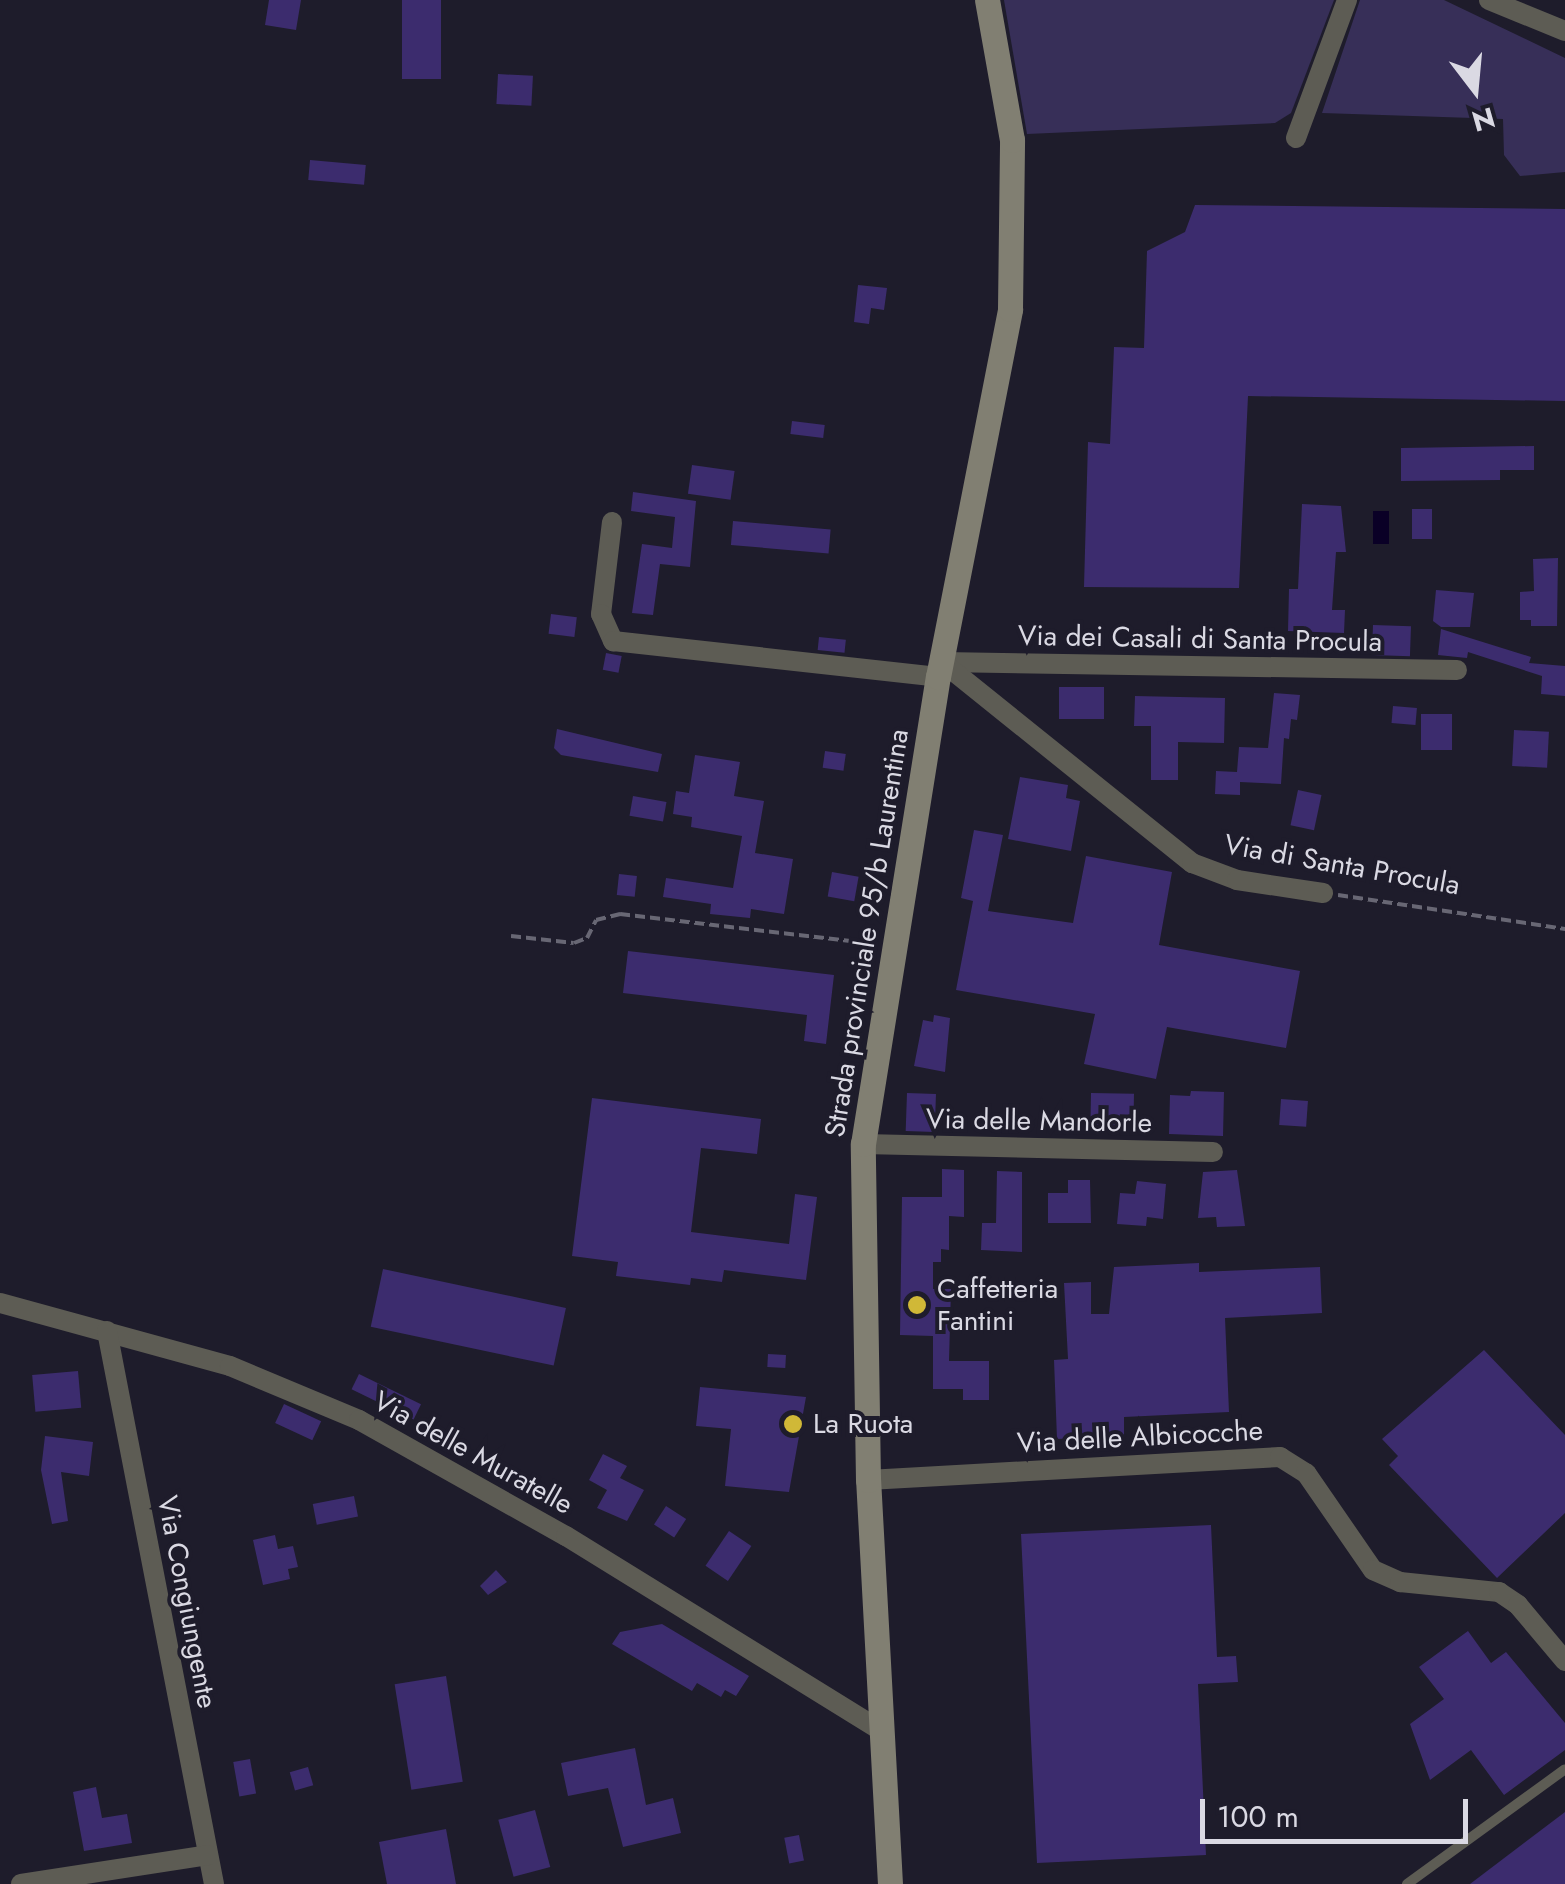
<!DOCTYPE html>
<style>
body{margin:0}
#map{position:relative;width:1565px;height:1884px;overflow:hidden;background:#1e1c2b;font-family:Jost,sans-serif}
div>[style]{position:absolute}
.green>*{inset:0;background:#372f58}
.water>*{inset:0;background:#0a0026;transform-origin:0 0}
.building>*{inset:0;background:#3c2c6e;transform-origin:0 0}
.path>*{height:4px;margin-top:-2px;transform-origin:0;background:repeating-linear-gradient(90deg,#686774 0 10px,transparent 0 15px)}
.lane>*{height:10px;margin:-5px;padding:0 5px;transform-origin:5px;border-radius:5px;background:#5d5c54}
.street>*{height:20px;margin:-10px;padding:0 10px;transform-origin:10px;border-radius:10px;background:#5d5c54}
.secondary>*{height:25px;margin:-12.5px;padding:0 12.5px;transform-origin:12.5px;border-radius:12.5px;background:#817f72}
.dots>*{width:28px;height:28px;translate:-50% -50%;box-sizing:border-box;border:5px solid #1e1c2b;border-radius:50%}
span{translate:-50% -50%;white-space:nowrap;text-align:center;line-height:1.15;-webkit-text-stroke:8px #1e1c2b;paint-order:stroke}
.street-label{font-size:28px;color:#dad9e3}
.poi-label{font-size:28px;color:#dad9e3}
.left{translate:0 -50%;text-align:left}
.north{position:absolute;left:1425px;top:40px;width:100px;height:100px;-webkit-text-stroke:8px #1e1c2b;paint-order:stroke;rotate:164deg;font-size:28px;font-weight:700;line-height:40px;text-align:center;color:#dad9e3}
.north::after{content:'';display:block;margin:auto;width:35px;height:45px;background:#dad9e3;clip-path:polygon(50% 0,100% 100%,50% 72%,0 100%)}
.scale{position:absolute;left:1200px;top:1799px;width:268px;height:45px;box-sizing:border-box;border:5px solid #dad9e3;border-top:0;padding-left:12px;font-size:30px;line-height:35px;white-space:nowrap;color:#dad9e3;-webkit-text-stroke:8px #1e1c2b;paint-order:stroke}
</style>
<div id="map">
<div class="green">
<div style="clip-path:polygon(1004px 0,1334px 0,1291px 113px,1275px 123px,1027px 134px)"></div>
<div style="clip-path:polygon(1360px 0,1444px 0,1565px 58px,1565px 172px,1520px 176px,1504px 155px,1503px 119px,1322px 113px)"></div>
</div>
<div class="water">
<div style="left:1373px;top:511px;width:16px;height:33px"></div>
</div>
<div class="building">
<div style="clip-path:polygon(269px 0,301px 0,296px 30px,265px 25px)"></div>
<div style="left:402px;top:0;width:39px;height:79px"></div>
<div style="left:498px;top:74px;width:35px;height:30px;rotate:3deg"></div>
<div style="left:310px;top:160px;width:56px;height:20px;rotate:5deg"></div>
<div style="clip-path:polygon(1195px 205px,1565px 209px,1565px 401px,1248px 396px,1239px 588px,1084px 587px,1088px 442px,1110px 444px,1114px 347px,1144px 348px,1147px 251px,1185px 232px)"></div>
<div style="clip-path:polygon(858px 285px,887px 288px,884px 310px,871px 308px,869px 324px,854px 322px)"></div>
<div style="left:792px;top:421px;width:33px;height:13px;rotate:7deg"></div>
<div style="clip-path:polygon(1534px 446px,1534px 470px,1500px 470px,1500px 480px,1401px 481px,1401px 448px)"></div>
<div style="left:692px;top:465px;width:43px;height:29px;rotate:8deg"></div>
<div style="clip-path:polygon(633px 492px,696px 501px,690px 567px,660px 564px,653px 615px,632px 613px,642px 544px,672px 548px,675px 517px,631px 511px)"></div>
<div style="clip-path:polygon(1302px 504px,1341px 506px,1346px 552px,1336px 552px,1332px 610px,1345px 610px,1344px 633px,1288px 631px,1289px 589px,1298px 589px)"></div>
<div style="left:1412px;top:509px;width:20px;height:30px"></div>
<div style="left:733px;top:521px;width:98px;height:24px;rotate:5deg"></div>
<div style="clip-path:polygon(1558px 558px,1557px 626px,1531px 626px,1531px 620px,1520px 620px,1520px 592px,1534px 591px,1533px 559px)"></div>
<div style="clip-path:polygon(1436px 590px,1474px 593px,1470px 627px,1441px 627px,1433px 621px)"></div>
<div style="left:551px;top:614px;width:26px;height:20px;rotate:7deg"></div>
<div style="left:1373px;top:625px;width:38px;height:30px;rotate:2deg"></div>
<div style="clip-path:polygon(1441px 629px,1531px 657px,1529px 663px,1565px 666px,1565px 696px,1541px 694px,1542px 676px,1468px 652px,1467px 658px,1438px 655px)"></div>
<div style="left:819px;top:637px;width:27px;height:13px;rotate:6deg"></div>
<div style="left:606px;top:653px;width:16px;height:17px;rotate:11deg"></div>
<div style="left:1059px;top:687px;width:45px;height:32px"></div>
<div style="clip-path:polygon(1274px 693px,1300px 695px,1297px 720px,1291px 719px,1289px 739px,1284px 738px,1281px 784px,1240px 782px,1240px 795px,1215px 794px,1216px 771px,1237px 772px,1239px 747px,1268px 748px)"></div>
<div style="clip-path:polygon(1135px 696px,1225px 698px,1224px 743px,1178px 742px,1178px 780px,1151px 780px,1151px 726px,1134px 726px)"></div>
<div style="left:1393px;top:706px;width:24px;height:17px;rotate:5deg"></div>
<div style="left:1452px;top:714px;width:36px;height:31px;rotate:90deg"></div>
<div style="clip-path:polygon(557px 729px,662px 754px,658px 772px,561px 755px,554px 748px)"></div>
<div style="left:1514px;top:730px;width:35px;height:36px;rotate:3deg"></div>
<div style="left:825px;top:751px;width:21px;height:17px;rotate:8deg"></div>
<div style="clip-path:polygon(695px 755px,740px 762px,734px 796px,764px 801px,755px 853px,793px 859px,784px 914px,751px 909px,750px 918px,710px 914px,711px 904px,663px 897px,666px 878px,733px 888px,742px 836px,691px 827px,692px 817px,673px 814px,676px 791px,689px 793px)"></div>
<div style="clip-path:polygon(1020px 777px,1068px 785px,1066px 798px,1080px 801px,1071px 851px,1008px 839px)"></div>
<div style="left:1298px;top:790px;width:24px;height:36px;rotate:12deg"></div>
<div style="left:633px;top:796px;width:34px;height:20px;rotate:10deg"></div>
<div style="clip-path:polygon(974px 830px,1003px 835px,988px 911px,1073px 923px,1086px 856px,1172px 872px,1159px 945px,1300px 971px,1286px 1048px,1167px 1027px,1156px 1079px,1084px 1064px,1095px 1014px,956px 990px,973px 901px,961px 898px)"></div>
<div style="left:832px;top:872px;width:27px;height:25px;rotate:10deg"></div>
<div style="left:619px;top:874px;width:18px;height:21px;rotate:6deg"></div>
<div style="clip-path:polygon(628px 951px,834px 975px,826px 1044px,804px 1041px,807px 1015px,623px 993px)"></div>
<div style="clip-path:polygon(934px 1015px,950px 1018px,945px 1072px,914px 1066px,923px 1020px,933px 1022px)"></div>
<div style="clip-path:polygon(1191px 1091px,1224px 1092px,1223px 1136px,1169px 1134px,1170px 1095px,1190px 1096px)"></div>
<div style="left:907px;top:1093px;width:29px;height:38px;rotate:2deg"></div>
<div style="left:1091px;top:1093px;width:43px;height:38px;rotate:1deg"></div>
<div style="clip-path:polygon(592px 1098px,761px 1119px,757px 1154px,701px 1148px,691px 1232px,789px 1244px,795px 1194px,817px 1197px,806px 1280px,724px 1270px,722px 1282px,691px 1278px,690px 1285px,616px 1276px,618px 1262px,572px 1256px)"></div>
<div style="left:1281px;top:1099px;width:27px;height:26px;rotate:4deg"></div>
<div style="clip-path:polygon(942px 1169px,964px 1170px,964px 1217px,949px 1216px,949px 1250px,941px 1249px,941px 1262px,933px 1262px,933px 1289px,951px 1289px,949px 1361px,989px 1361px,989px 1400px,963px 1400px,963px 1389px,933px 1389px,933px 1336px,900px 1335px,902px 1197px,942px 1197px)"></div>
<div style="clip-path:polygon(1237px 1170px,1245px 1226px,1217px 1227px,1216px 1217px,1198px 1218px,1203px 1172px)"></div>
<div style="clip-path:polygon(997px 1171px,1022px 1172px,1022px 1252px,981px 1250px,982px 1223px,996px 1223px)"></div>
<div style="clip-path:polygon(1068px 1180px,1090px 1180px,1091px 1223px,1048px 1223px,1048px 1193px,1068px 1193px)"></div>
<div style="clip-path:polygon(1137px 1181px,1166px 1184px,1163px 1219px,1147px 1217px,1146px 1226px,1117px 1224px,1120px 1193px,1135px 1194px)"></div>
<div style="clip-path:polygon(1199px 1263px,1199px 1272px,1320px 1267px,1322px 1313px,1225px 1318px,1229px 1412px,1124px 1417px,1124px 1436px,1057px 1439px,1054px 1360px,1068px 1359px,1064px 1283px,1091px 1282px,1091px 1314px,1109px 1314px,1114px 1267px)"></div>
<div style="left:383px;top:1269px;width:187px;height:59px;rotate:12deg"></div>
<div style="clip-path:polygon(1484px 1350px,1565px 1435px,1565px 1513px,1497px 1578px,1389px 1465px,1398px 1456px,1382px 1439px)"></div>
<div style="left:768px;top:1354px;width:18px;height:13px;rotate:3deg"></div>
<div style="left:78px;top:1371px;width:37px;height:46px;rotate:85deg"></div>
<div style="left:359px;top:1374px;width:69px;height:17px;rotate:26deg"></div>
<div style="clip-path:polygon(700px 1387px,806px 1397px,789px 1492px,725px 1486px,731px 1429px,696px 1426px)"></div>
<div style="left:284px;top:1404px;width:41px;height:21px;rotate:25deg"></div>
<div style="clip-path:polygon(45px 1436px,93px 1442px,89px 1476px,61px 1472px,68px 1521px,52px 1524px,41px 1470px)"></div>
<div style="clip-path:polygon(603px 1454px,627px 1466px,620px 1478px,644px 1490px,627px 1521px,597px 1508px,607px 1490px,589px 1480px)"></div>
<div style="left:354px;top:1496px;width:21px;height:42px;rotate:79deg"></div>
<div style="left:666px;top:1506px;width:24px;height:22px;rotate:33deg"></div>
<div style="clip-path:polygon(1211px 1525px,1217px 1657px,1236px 1656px,1238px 1682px,1198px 1684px,1206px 1855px,1037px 1863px,1021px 1534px)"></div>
<div style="left:729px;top:1531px;width:27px;height:42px;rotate:34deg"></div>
<div style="clip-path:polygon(275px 1535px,278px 1549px,293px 1546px,298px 1567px,288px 1569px,290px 1579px,263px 1585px,253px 1540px)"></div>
<div style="clip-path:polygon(496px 1570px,507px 1582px,488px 1595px,480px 1586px)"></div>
<div style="clip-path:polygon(662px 1624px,749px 1676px,736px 1696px,725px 1690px,721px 1697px,697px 1683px,692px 1691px,612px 1644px,620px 1632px)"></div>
<div style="clip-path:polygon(1468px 1631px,1491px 1663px,1506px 1652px,1565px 1723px,1565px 1750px,1504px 1795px,1471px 1750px,1430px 1780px,1410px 1724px,1444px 1699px,1419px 1667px)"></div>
<div style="left:446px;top:1676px;width:107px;height:52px;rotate:81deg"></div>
<div style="clip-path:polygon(635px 1748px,646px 1805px,673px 1798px,681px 1833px,623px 1847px,608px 1788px,568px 1796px,561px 1763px)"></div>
<div style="left:250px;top:1759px;width:35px;height:17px;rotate:80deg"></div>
<div style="left:308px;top:1767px;width:19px;height:19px;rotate:74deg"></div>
<div style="clip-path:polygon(96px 1787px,102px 1818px,127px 1814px,132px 1843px,84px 1851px,73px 1792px)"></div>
<div style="left:535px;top:1810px;width:59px;height:38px;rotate:75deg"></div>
<div style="clip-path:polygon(1565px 1812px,1565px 1884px,1470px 1884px)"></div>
<div style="clip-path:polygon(446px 1829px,456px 1884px,387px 1884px,379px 1842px)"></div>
<div style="left:799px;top:1835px;width:26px;height:15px;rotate:79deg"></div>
</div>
<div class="path">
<div style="left:1338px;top:895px;width:230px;rotate:8.5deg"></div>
<div style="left:511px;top:936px;width:63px;rotate:6.3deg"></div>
<div style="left:574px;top:943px;width:14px;rotate:-21deg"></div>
<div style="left:587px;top:938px;width:20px;rotate:-63deg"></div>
<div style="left:596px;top:920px;width:25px;rotate:-14deg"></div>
<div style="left:620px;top:914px;width:258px;rotate:6.7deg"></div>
</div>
<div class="lane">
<div style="left:1407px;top:1884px;width:195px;rotate:-36deg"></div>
</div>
<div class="street">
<div style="left:1489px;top:0;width:82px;rotate:22.2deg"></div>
<div style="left:1296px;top:138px;width:147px;rotate:-69.7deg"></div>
<div style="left:612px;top:522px;width:93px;rotate:96.8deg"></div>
<div style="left:601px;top:614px;width:30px;rotate:66deg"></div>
<div style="left:613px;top:641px;width:327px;rotate:6.3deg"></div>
<div style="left:942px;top:662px;width:515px;rotate:0.89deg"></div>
<div style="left:942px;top:662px;width:321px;rotate:38.8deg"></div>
<div style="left:1192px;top:863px;width:48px;rotate:20.7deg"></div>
<div style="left:1237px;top:880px;width:87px;rotate:8.6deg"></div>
<div style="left:863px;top:1144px;width:350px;rotate:1.3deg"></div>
<div style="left:0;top:1303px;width:238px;rotate:15.3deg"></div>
<div style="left:230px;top:1366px;width:140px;rotate:22.7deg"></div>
<div style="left:359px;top:1420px;width:237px;rotate:29.3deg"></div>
<div style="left:566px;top:1536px;width:371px;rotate:31.7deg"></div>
<div style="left:107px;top:1331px;width:563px;rotate:79.05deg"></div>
<div style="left:868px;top:1480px;width:413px;rotate:-3.2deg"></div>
<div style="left:1280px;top:1457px;width:31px;rotate:32deg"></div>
<div style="left:1306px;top:1473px;width:118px;rotate:55.4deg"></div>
<div style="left:1373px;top:1570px;width:30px;rotate:24deg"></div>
<div style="left:1400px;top:1582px;width:100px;rotate:5.8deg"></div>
<div style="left:1499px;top:1592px;width:23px;rotate:34deg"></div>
<div style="left:1518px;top:1605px;width:73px;rotate:50deg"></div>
<div style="left:21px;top:1884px;width:189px;rotate:-8.8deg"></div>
</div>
<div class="secondary">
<div style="left:890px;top:1884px;width:405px;rotate:-93.1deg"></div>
<div style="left:868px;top:1480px;width:336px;rotate:-90.9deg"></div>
<div style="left:863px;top:1144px;width:473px;rotate:-80.9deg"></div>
<div style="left:938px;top:677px;width:375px;rotate:-78.9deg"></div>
<div style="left:1010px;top:309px;width:169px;rotate:-89.3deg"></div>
<div style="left:1012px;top:140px;width:142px;rotate:-100.1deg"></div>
</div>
<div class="dots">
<div style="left:917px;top:1305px;background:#d0b837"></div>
<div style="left:793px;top:1424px;background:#d0b837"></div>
</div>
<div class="street-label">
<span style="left:1200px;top:639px;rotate:1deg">Via dei Casali di Santa Procula</span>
<span style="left:1342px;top:865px;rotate:10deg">Via di Santa Procula</span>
<span style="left:867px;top:933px;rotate:-81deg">Strada provinciale 95/b Laurentina</span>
<span style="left:1039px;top:1121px;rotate:1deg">Via delle Mandorle</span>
<span style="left:1140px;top:1437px;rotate:-3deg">Via delle Albicocche</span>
<span style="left:473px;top:1453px;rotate:29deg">Via delle Muratelle</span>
<span style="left:187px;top:1602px;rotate:79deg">Via Congiungente</span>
</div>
<div class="poi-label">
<span class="left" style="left:937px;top:1305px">Caffetteria<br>Fantini</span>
<span class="left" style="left:813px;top:1424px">La Ruota</span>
</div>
<div class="north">N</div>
<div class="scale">100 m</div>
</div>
